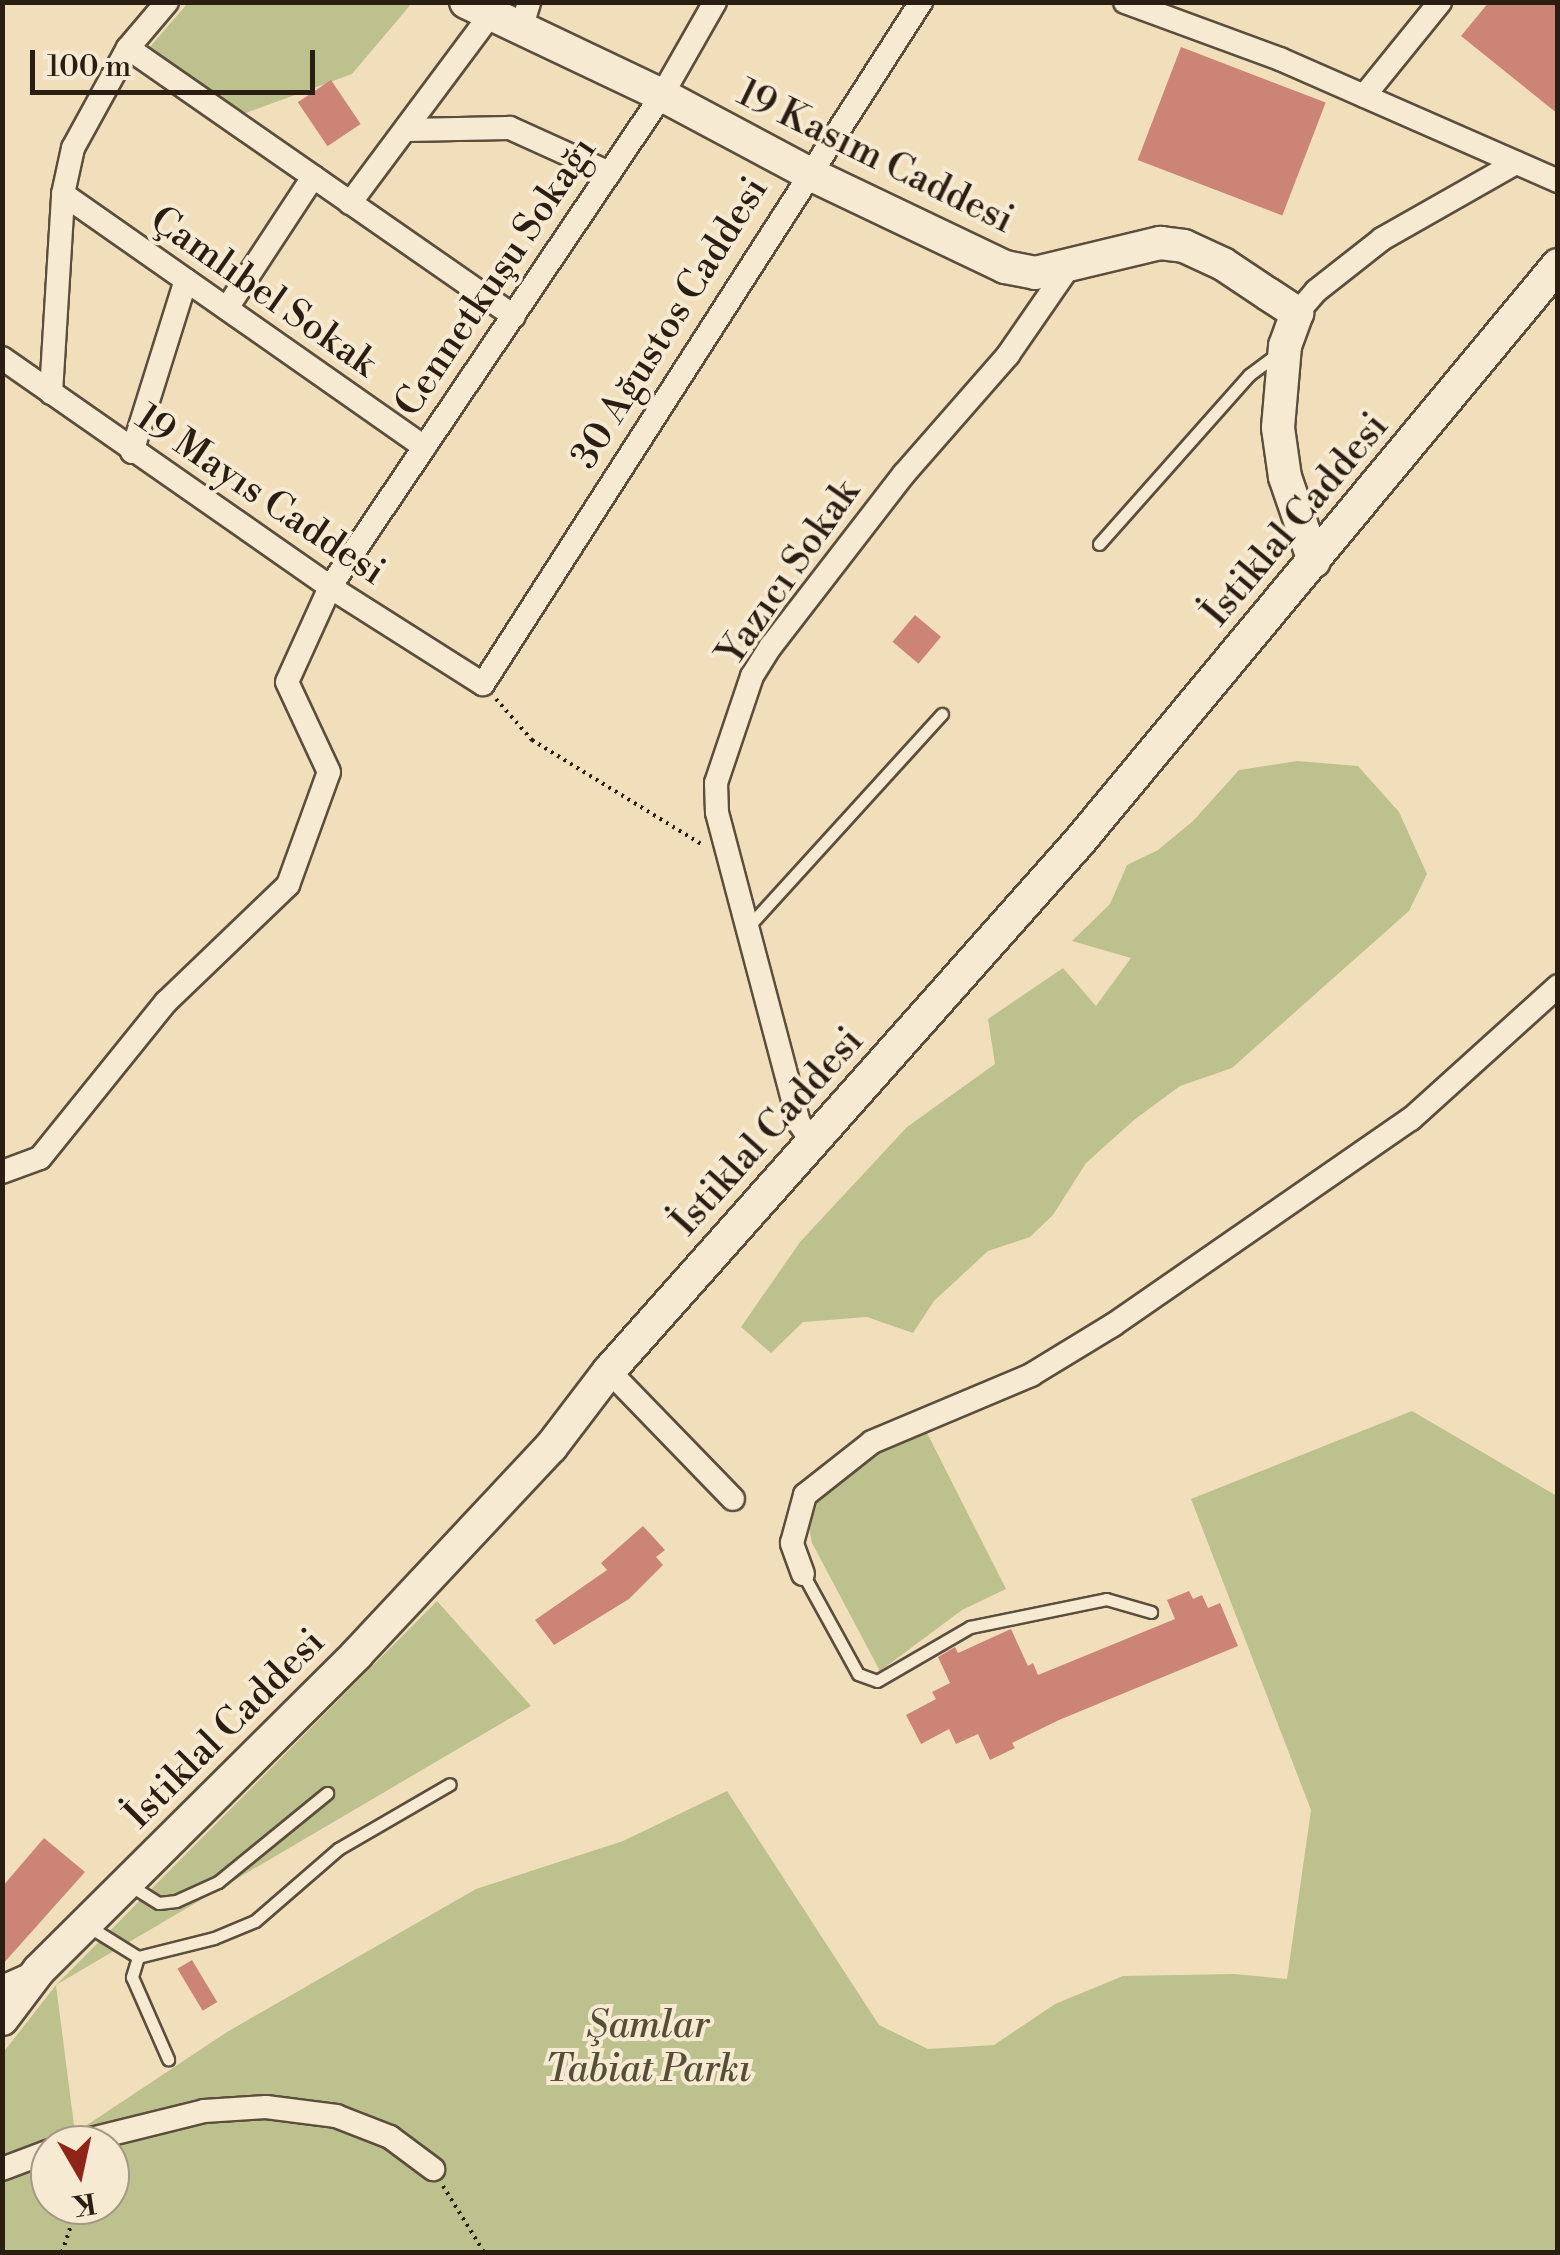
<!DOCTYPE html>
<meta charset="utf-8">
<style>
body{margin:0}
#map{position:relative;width:1560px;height:2255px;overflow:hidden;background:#f1dfbc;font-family:"Libre Bodoni",serif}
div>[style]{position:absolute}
.green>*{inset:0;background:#bdc18e}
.building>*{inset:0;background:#cc8476;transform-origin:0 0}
.path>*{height:4px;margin-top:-2px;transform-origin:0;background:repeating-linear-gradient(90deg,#2a1e13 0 2.5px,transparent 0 7.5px)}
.roads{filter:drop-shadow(2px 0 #5c4e3d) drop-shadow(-2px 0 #5c4e3d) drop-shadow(0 2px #5c4e3d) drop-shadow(0 -2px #5c4e3d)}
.lane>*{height:11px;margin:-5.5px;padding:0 5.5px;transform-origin:5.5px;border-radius:5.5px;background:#f6ead3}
.street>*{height:22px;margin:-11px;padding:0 11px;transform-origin:11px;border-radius:11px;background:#f6ead3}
.secondary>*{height:32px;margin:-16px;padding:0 16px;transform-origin:16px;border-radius:16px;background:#f6ead3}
span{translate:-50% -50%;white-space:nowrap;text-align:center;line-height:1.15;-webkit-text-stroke:8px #f6ead3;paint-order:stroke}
.street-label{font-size:38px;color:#2a1e13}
.park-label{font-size:38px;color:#564f38;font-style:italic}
.frame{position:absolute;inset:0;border:5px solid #2a1e13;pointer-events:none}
.north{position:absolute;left:30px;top:2125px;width:100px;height:100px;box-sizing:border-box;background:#f6ead3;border:2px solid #a49886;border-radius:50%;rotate:171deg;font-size:28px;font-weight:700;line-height:40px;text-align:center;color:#2a1e13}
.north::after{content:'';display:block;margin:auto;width:35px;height:45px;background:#8f2418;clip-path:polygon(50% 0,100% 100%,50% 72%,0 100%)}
.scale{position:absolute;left:30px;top:50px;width:285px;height:45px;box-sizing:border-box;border:5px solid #2a1e13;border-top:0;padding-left:12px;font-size:30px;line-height:35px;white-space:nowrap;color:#2a1e13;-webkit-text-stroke:8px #f6ead3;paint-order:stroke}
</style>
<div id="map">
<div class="green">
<div style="clip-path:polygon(188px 3px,412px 3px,352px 74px,243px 114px,148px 49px)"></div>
<div style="clip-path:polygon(1297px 761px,1358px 766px,1399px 812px,1427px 874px,1409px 911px,1232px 1068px,1180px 1086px,1134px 1120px,1086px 1163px,1053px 1215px,1030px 1237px,988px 1251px,934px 1301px,913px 1333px,867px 1317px,803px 1322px,771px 1353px,741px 1327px,800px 1242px,907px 1127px,995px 1064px,988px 1019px,1063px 968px,1096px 1006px,1131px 958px,1072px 941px,1110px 904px,1127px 865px,1158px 850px,1193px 821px,1239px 770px)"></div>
<div style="clip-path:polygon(evenodd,1412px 1411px,1557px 1496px,1557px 2252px,3px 2252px,2px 2054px,56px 1985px,437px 1601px,531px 1706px,56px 1985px,75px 2133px,227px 2032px,476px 1889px,623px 1841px,727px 1791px,879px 2025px,928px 2049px,994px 2045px,1055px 2004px,1123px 1976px,1234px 1974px,1287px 1979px,1311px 1810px,1191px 1499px,1412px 1411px,50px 2145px,110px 2145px,110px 2205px,50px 2205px,50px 2145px)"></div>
<div style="clip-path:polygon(922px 1423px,1006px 1589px,962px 1610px,880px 1671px,812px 1543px,807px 1517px,816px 1494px)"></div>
</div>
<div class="building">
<div style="clip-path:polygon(1489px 2px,1558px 2px,1558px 114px,1461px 36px)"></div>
<div style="left:1181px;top:47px;width:155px;height:121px;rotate:21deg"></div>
<div style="left:331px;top:80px;width:53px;height:40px;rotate:56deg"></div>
<div style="left:915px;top:615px;width:34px;height:35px;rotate:40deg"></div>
<div style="clip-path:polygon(643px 1526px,665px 1550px,656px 1557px,663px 1565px,629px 1599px,554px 1645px,535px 1620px,607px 1570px,601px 1563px)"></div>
<div style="clip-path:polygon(1189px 1591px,1193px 1599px,1202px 1595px,1208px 1608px,1220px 1603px,1238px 1646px,1059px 1720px,1012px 1743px,1015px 1748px,990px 1760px,978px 1734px,956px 1744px,949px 1729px,921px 1744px,906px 1715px,936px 1699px,932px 1692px,950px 1683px,938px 1657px,955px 1647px,958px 1653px,1011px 1629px,1028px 1666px,1033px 1663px,1038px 1675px,1175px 1619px,1167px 1600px)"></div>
<div style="clip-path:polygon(44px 1838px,85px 1872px,2px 1965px,2px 1887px)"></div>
<div style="left:192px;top:1960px;width:49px;height:17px;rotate:59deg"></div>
</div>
<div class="path">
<div style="left:496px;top:699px;width:55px;rotate:48.7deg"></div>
<div style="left:532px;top:740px;width:201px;rotate:31.6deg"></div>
<div style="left:443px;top:2186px;width:78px;rotate:58.2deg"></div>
<div style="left:62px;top:2252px;width:50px;rotate:-71.2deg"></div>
</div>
<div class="roads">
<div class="lane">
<div style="left:1099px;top:544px;width:226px;rotate:-48.4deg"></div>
<div style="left:1249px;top:375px;width:34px;rotate:-37deg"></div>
<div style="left:748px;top:927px;width:288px;rotate:-47.7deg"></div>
<div style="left:803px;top:1574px;width:114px;rotate:61.2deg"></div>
<div style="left:858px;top:1674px;width:20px;rotate:20deg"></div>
<div style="left:877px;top:1681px;width:108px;rotate:-30.1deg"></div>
<div style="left:970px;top:1627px;width:139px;rotate:-11.6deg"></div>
<div style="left:1106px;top:1599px;width:47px;rotate:16.1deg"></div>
<div style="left:128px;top:1884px;width:36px;rotate:32deg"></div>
<div style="left:159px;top:1903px;width:17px;rotate:-7deg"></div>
<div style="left:176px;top:1901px;width:46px;rotate:-24.3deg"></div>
<div style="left:218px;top:1882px;width:141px;rotate:-39.2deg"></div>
<div style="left:88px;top:1926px;width:59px;rotate:31.8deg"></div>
<div style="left:138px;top:1957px;width:78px;rotate:-14deg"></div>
<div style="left:214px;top:1938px;width:44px;rotate:-22.5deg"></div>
<div style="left:255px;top:1921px;width:110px;rotate:-40.9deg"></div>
<div style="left:338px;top:1849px;width:129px;rotate:-30.1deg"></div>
<div style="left:138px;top:1957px;width:21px;rotate:107deg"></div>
<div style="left:132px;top:1977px;width:90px;rotate:66.3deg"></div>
</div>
<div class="street">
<div style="left:1125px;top:2px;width:165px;rotate:20.2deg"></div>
<div style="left:1280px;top:59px;width:304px;rotate:23.7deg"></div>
<div style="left:521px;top:29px;width:28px;rotate:-73deg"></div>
<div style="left:128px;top:48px;width:470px;rotate:34.8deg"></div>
<div style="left:1364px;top:96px;width:121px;rotate:-51deg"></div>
<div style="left:407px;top:130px;width:103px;rotate:-1.1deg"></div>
<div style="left:510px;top:128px;width:109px;rotate:24.4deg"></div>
<div style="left:63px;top:194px;width:441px;rotate:35deg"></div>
<div style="left:350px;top:203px;width:234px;rotate:-53.3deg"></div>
<div style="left:227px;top:308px;width:157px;rotate:-56.7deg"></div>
<div style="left:1297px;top:313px;width:29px;rotate:-49deg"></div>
<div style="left:1316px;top:291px;width:84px;rotate:-38.2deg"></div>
<div style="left:1382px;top:239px;width:154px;rotate:-29.6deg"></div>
<div style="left:2px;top:358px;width:400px;rotate:34.9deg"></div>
<div style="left:330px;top:587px;width:181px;rotate:32.4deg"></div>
<div style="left:483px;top:684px;width:811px;rotate:-57.29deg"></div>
<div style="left:51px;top:393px;width:199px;rotate:-86.5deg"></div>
<div style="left:63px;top:194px;width:47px;rotate:-77.7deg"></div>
<div style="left:73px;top:148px;width:114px;rotate:-61.2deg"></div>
<div style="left:128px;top:48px;width:60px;rotate:-49.7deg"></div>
<div style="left:132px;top:452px;width:180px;rotate:-72.6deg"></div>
<div style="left:812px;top:1142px;width:23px;rotate:-124deg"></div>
<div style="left:799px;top:1123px;width:322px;rotate:-104.8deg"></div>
<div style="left:717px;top:812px;width:29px;rotate:-92deg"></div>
<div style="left:716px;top:783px;width:113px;rotate:-71.4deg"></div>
<div style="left:752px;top:676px;width:36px;rotate:-58deg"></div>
<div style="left:771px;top:646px;width:217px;rotate:-52.3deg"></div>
<div style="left:904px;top:474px;width:158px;rotate:-48.8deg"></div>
<div style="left:1008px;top:355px;width:106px;rotate:-55.4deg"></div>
<div style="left:2px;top:1172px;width:40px;rotate:-20.2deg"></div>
<div style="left:40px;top:1158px;width:201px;rotate:-51.1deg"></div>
<div style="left:166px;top:1002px;width:169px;rotate:-43.8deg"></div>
<div style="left:288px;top:885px;width:120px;rotate:-70.1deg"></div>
<div style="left:329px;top:772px;width:99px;rotate:-115deg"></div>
<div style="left:287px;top:682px;width:104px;rotate:-65.6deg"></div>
<div style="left:330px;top:587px;width:594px;rotate:-55.99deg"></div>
<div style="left:662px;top:95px;width:107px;rotate:-60.3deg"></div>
<div style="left:609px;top:1371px;width:178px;rotate:45.9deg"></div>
<div style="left:803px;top:1574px;width:33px;rotate:-110deg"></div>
<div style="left:792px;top:1543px;width:50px;rotate:-74.8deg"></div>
<div style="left:805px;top:1495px;width:85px;rotate:-38.3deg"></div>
<div style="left:872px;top:1442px;width:173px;rotate:-22.8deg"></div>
<div style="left:1031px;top:1375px;width:96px;rotate:-31.4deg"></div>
<div style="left:1113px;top:1325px;width:362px;rotate:-34.7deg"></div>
<div style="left:1411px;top:1119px;width:198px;rotate:-42.1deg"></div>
<div style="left:2px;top:1987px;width:37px;rotate:-24deg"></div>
<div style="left:67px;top:2145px;width:141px;rotate:-13.9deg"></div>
<div style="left:204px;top:2111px;width:62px;rotate:-3.7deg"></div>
<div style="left:266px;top:2107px;width:71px;rotate:7.3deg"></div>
<div style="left:336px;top:2116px;width:58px;rotate:21.3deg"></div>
<div style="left:390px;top:2137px;width:54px;rotate:36.7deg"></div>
<div style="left:2px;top:2169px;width:51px;rotate:-20.6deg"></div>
</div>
<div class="secondary">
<div style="left:466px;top:2px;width:217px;rotate:25.4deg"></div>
<div style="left:662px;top:95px;width:166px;rotate:28.1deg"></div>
<div style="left:808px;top:173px;width:218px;rotate:25.5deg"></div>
<div style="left:1005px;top:267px;width:31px;rotate:11deg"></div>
<div style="left:1035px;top:273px;width:129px;rotate:-13.5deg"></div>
<div style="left:1160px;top:243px;width:24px;rotate:7deg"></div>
<div style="left:1184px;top:246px;width:43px;rotate:24.8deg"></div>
<div style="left:1223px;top:264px;width:54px;rotate:33.7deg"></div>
<div style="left:1268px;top:294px;width:35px;rotate:33deg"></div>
<div style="left:1297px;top:313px;width:35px;rotate:110deg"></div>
<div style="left:1285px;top:346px;width:82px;rotate:94.9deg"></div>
<div style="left:1278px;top:428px;width:49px;rotate:81.9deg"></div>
<div style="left:1285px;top:477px;width:89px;rotate:71deg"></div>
<div style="left:2px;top:2019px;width:61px;rotate:-52.9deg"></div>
<div style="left:39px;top:1970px;width:448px;rotate:-44.8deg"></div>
<div style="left:357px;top:1654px;width:284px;rotate:-46.9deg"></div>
<div style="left:551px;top:1447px;width:96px;rotate:-52.7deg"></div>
<div style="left:609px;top:1371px;width:708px;rotate:-48.38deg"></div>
<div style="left:1079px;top:842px;width:750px;rotate:-50.3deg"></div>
</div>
</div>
<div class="street-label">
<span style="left:875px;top:157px;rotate:26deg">19 Kasım Caddesi</span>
<span style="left:496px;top:277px;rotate:-56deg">Cennetkuşu Sokağı</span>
<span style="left:263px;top:292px;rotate:35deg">Çamlıbel Sokak</span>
<span style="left:670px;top:323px;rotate:-58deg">30 Ağustos Caddesi</span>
<span style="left:260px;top:495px;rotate:34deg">19 Mayıs Caddesi</span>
<span style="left:1296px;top:520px;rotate:-50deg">İstiklal Caddesi</span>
<span style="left:789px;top:573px;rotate:-55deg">Yazıcı Sokak</span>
<span style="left:768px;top:1132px;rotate:-48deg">İstiklal Caddesi</span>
<span style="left:225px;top:1729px;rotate:-45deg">İstiklal Caddesi</span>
</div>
<div class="park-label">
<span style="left:648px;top:2048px">Şamlar<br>Tabiat Parkı</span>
</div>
<div class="frame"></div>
<div class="north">K</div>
<div class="scale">100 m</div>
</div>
